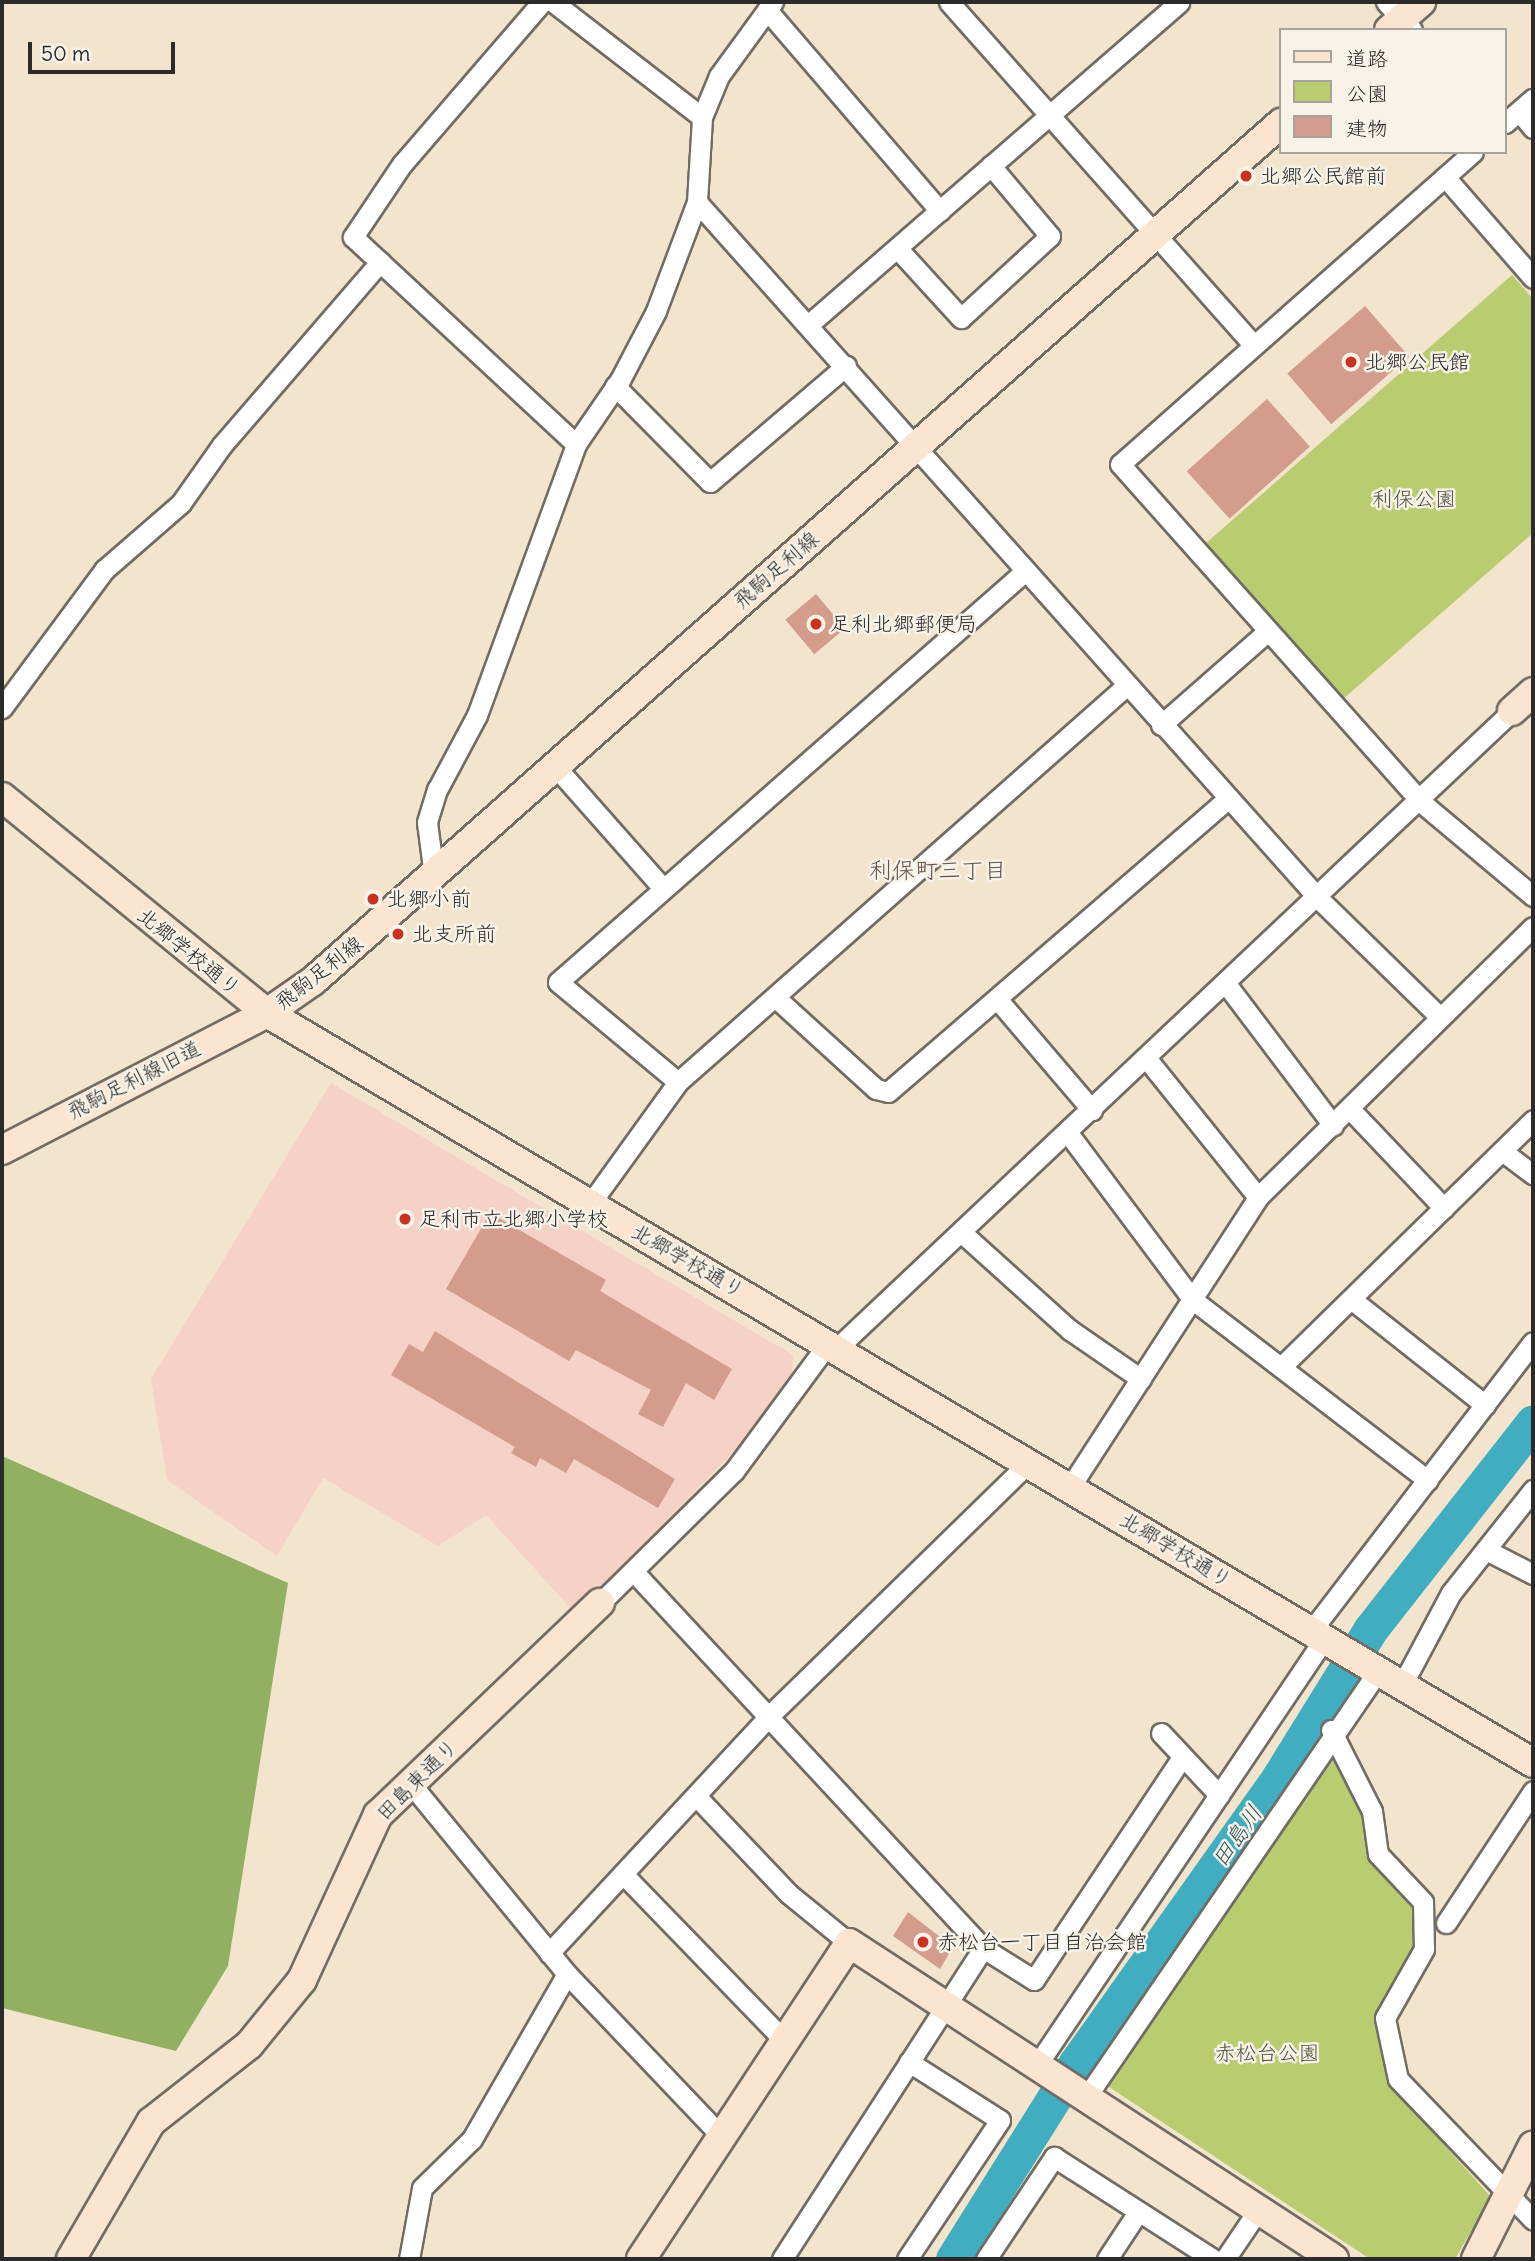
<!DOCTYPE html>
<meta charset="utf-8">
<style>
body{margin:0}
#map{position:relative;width:1535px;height:2261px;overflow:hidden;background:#f3e5cd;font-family:Delius,"Klee One",sans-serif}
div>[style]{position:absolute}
.built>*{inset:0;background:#f6d1c5}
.green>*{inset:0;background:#b9cc70}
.forest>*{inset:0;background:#92b062}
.river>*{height:35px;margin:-17.5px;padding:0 17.5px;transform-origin:17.5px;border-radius:17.5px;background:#41adc0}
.building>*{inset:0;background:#d39c8d;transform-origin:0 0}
.roads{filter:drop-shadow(2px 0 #716c64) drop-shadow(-2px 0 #716c64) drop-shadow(0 2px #716c64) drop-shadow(0 -2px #716c64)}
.street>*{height:19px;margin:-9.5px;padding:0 9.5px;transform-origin:9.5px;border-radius:9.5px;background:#fff}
.secondary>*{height:28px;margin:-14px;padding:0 14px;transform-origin:14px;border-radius:14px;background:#fce5d0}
.dots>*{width:19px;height:19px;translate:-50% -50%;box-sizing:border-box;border:4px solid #f7f3e8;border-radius:50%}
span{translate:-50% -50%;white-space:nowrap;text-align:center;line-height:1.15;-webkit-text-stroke:5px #f7f3e8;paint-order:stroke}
.poi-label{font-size:21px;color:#2b2b2b}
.left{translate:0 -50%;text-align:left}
.park-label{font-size:21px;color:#4e533c}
.street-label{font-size:21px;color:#2b2b2b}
.neighbourhood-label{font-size:23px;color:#66534d}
.water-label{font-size:23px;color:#33585f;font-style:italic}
.frame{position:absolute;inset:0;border:4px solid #2b2b2b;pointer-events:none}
.legend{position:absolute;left:1279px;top:28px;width:228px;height:126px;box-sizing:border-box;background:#f7f3e8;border:2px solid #a5a39c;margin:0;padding:9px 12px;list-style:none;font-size:21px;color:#2b2b2b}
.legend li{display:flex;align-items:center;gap:14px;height:35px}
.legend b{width:35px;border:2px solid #a5a39c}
.scale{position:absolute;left:28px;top:42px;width:147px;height:32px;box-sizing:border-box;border:4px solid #2b2b2b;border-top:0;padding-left:9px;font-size:21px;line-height:24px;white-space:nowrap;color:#2b2b2b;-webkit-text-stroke:5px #f7f3e8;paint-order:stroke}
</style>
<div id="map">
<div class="built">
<div style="clip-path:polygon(331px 1083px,793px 1355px,792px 1375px,741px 1444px,575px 1613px,486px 1515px,438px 1546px,323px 1478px,277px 1556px,167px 1480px,151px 1379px)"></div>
</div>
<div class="green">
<div style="clip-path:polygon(1512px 275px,1533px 299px,1533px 533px,1342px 700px,1205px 544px)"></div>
<div style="clip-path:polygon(1330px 1745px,1418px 1905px,1420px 1942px,1377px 2015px,1392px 2087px,1491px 2197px,1455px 2259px,1370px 2259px,1106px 2085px)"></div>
</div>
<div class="forest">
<div style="clip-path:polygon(2px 1456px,288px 1583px,228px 1966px,176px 2051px,2px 2008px)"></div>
</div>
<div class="river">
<div style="left:953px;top:2259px;width:231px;rotate:-57.9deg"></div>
<div style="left:1076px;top:2063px;width:351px;rotate:-54.6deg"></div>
<div style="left:1279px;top:1777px;width:173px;rotate:-58.2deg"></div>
<div style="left:1370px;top:1630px;width:264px;rotate:-51.9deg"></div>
</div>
<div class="building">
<div style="left:1365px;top:306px;width:67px;height:103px;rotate:49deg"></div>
<div style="left:1267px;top:399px;width:64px;height:108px;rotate:48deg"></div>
<div style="left:816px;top:594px;width:45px;height:40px;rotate:50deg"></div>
<div style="clip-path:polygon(490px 1213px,606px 1280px,600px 1291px,732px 1369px,714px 1400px,686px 1383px,663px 1427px,638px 1414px,651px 1390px,576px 1350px,569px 1361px,446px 1289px)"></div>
<div style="clip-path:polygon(435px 1331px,675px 1479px,658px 1508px,574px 1459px,566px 1473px,540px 1458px,536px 1467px,511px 1453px,515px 1447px,391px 1375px,409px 1344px,423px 1352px)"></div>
<div style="clip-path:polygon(908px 1912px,953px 1947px,940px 1969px,893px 1936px)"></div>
</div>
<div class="roads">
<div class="street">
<div style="left:542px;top:2px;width:214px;rotate:130.8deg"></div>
<div style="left:402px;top:164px;width:88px;rotate:123.9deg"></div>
<div style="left:353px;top:237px;width:304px;rotate:42.9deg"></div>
<div style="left:553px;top:2px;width:188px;rotate:37.7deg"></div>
<div style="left:949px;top:2px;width:459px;rotate:48.4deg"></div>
<div style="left:1386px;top:2px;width:38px;rotate:47deg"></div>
<div style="left:767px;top:10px;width:265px;rotate:49.3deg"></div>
<div style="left:1519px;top:111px;width:22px;rotate:51deg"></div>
<div style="left:1505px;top:123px;width:37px;rotate:-41deg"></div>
<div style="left:1473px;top:152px;width:471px;rotate:138.5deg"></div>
<div style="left:1120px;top:464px;width:454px;rotate:48.3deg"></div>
<div style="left:1422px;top:803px;width:145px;rotate:40deg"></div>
<div style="left:1445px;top:177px;width:134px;rotate:48.9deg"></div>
<div style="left:697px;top:202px;width:934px;rotate:48.25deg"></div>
<div style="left:1319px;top:899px;width:168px;rotate:44.3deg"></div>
<div style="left:897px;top:248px;width:95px;rotate:47.6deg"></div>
<div style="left:961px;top:318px;width:121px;rotate:-42.7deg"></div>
<div style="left:1050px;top:236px;width:92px;rotate:-130.1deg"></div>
<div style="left:808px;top:325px;width:492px;rotate:-41deg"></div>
<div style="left:615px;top:386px;width:135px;rotate:45.3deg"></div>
<div style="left:710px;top:482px;width:179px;rotate:-40.5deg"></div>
<div style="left:2px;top:708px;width:172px;rotate:-53.5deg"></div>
<div style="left:104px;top:570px;width:102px;rotate:-41deg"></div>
<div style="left:181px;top:503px;width:71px;rotate:-54.7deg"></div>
<div style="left:222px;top:445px;width:242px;rotate:-49.2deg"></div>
<div style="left:1161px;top:725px;width:141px;rotate:-41.3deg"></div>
<div style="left:554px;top:765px;width:162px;rotate:48.5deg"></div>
<div style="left:434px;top:876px;width:54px;rotate:-97.4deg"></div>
<div style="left:427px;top:822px;width:34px;rotate:-73deg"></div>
<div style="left:437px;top:790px;width:85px;rotate:-61.9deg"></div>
<div style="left:477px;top:715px;width:289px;rotate:-69.9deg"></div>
<div style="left:576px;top:444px;width:78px;rotate:-55.5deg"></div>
<div style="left:620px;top:380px;width:78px;rotate:-62.4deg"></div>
<div style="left:656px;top:311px;width:116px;rotate:-69.4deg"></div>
<div style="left:697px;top:202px;width:85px;rotate:-86.6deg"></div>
<div style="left:702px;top:117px;width:44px;rotate:-67.5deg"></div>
<div style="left:719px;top:76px;width:92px;rotate:-53.9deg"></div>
<div style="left:1227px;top:985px;width:176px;rotate:52.9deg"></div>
<div style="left:776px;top:998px;width:135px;rotate:42.3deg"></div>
<div style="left:876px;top:1089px;width:12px;rotate:14deg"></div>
<div style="left:888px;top:1092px;width:450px;rotate:-40.8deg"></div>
<div style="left:998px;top:1000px;width:145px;rotate:49.5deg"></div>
<div style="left:1147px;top:1059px;width:177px;rotate:51.2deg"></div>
<div style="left:678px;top:1082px;width:156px;rotate:-140.2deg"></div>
<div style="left:558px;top:982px;width:621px;rotate:-41.34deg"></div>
<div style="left:1349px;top:1108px;width:138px;rotate:46.5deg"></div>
<div style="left:1068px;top:1133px;width:209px;rotate:53.2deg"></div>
<div style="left:1193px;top:1300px;width:296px;rotate:37.5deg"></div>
<div style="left:1502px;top:1151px;width:39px;rotate:37deg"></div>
<div style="left:590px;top:1204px;width:150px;rotate:-54.2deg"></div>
<div style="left:678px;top:1082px;width:598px;rotate:-41.47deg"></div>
<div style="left:961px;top:1232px;width:147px;rotate:42deg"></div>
<div style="left:1070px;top:1330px;width:86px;rotate:34.6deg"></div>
<div style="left:1351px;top:1299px;width:171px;rotate:38.3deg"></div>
<div style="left:837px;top:1348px;width:928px;rotate:-43.34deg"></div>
<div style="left:1281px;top:1367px;width:353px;rotate:-44.4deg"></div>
<div style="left:1070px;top:1487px;width:346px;rotate:-57deg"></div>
<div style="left:1258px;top:1197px;width:385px;rotate:-44.5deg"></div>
<div style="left:1488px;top:1551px;width:51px;rotate:27.1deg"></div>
<div style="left:633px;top:1571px;width:514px;rotate:47.13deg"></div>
<div style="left:983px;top:1948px;width:60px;rotate:32.1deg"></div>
<div style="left:1034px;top:1980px;width:265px;rotate:-56.4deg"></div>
<div style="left:600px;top:1603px;width:188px;rotate:-44.6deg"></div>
<div style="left:734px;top:1471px;width:160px;rotate:-53.6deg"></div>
<div style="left:1311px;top:1631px;width:364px;rotate:-52.5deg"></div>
<div style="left:1402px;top:1685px;width:104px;rotate:-62deg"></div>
<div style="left:1451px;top:1593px;width:132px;rotate:-51.5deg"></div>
<div style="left:1331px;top:1730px;width:91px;rotate:63.2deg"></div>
<div style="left:1372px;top:1811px;width:43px;rotate:82.1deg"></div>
<div style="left:1378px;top:1854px;width:66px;rotate:46.8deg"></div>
<div style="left:1423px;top:1902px;width:47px;rotate:88.8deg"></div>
<div style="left:1424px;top:1949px;width:79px;rotate:119.5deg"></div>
<div style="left:1385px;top:2018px;width:62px;rotate:78deg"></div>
<div style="left:1398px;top:2079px;width:195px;rotate:46.2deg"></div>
<div style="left:1161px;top:1733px;width:85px;rotate:46.9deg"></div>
<div style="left:411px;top:1784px;width:246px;rotate:50.6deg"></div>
<div style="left:567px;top:1974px;width:225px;rotate:46.4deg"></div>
<div style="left:696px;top:1796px;width:135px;rotate:46.5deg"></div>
<div style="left:789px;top:1894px;width:77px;rotate:39.2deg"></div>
<div style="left:623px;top:1874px;width:233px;rotate:45.9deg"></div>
<div style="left:1446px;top:1923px;width:158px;rotate:-56.6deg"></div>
<div style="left:549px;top:1953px;width:326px;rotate:-47.1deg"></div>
<div style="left:771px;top:1714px;width:361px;rotate:-44.3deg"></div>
<div style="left:1037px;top:2065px;width:514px;rotate:-56.03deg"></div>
<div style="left:1087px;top:2096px;width:515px;rotate:-55.6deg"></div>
<div style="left:409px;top:2259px;width:72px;rotate:-79.6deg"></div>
<div style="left:422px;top:2188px;width:70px;rotate:-44.4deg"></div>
<div style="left:472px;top:2139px;width:190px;rotate:-60.1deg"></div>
<div style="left:782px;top:2259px;width:370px;rotate:-57.1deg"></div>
<div style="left:907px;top:2259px;width:167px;rotate:-56.2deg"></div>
<div style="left:1000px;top:2120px;width:108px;rotate:-147.5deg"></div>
<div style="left:986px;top:2259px;width:123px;rotate:-56.3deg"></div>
<div style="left:1054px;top:2157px;width:189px;rotate:32.7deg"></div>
<div style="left:1107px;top:2259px;width:56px;rotate:-56.6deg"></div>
<div style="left:1225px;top:2259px;width:59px;rotate:-56deg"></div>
</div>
<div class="secondary">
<div style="left:1389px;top:30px;width:43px;rotate:-41.2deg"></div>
<div style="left:1512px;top:711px;width:28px;rotate:-42deg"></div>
<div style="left:2px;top:797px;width:342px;rotate:39.2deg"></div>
<div style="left:267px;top:1013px;width:1471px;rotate:30.64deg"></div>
<div style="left:2px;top:1150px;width:298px;rotate:-27.3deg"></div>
<div style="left:267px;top:1013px;width:56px;rotate:-34.8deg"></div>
<div style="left:313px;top:981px;width:1294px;rotate:-41.55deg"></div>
<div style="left:71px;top:2259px;width:159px;rotate:-59.7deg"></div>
<div style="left:151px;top:2122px;width:125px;rotate:-38.2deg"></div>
<div style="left:249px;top:2045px;width:84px;rotate:-50.8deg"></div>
<div style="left:302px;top:1980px;width:182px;rotate:-65.3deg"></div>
<div style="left:378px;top:1815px;width:307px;rotate:-43.7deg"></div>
<div style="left:641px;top:2259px;width:378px;rotate:-56.6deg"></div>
<div style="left:849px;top:1943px;width:579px;rotate:33.09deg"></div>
<div style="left:1476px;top:2259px;width:127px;rotate:-63.4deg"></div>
</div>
</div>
<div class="dots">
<div style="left:1246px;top:176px;background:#c8321e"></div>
<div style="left:1351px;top:362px;background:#c8321e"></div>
<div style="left:816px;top:624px;background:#c8321e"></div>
<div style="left:373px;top:899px;background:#c8321e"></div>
<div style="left:398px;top:934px;background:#c8321e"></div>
<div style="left:405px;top:1219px;background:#c8321e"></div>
<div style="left:923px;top:1942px;background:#c8321e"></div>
</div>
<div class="poi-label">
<span class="left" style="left:1260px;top:176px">北郷公民館前</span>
<span class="left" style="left:1365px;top:362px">北郷公民館</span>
<span class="left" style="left:830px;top:624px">足利北郷郵便局</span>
<span class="left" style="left:387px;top:899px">北郷小前</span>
<span class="left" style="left:412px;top:934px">北支所前</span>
<span class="left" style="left:419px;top:1219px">足利市立北郷小学校</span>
<span class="left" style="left:937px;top:1942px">赤松台一丁目自治会館</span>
</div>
<div class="park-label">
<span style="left:1414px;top:499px">利保公園</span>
<span style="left:1267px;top:2053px">赤松台公園</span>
</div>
<div class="street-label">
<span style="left:776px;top:570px;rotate:-41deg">飛駒足利線</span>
<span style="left:189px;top:952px;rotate:39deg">北郷学校通り</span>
<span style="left:319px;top:973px;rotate:-38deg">飛駒足利線</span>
<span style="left:134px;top:1080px;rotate:-27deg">飛駒足利線旧道</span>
<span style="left:688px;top:1261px;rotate:30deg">北郷学校通り</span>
<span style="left:1176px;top:1550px;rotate:31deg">北郷学校通り</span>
<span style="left:417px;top:1780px;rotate:-45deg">田島東通り</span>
</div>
<div class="neighbourhood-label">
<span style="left:938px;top:870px">利保町三丁目</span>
</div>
<div class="water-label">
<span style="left:1237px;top:1836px;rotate:-55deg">田島川</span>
</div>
<div class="frame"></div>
<ul class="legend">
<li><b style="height:9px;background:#fce5d0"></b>道路</li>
<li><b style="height:19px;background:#b9cc70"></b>公園</li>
<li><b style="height:19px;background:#d39c8d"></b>建物</li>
</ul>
<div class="scale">50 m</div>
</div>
